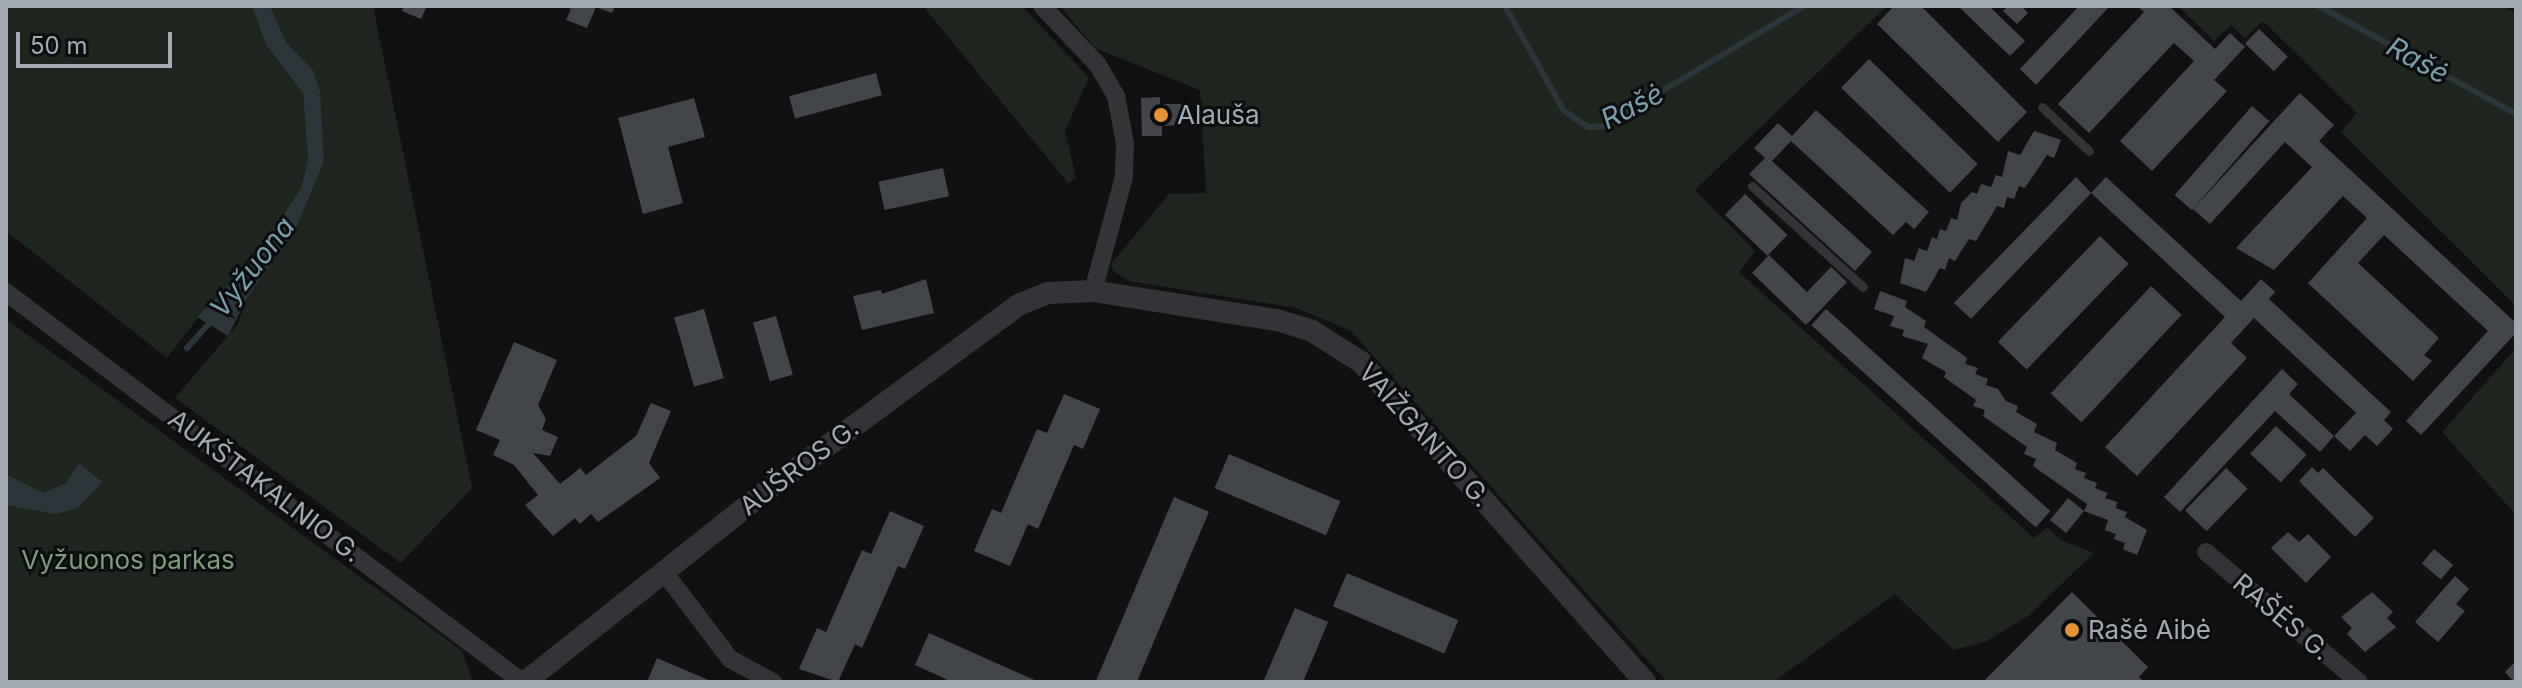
<!DOCTYPE html>
<meta charset="utf-8">
<style>
body{margin:0}
#map{position:relative;width:2522px;height:688px;overflow:hidden;background:#111113;font-family:Inter,sans-serif}
div>[style]{position:absolute}
.green>*{inset:0;background:#1e251e}
.water>*{inset:0;background:#2c363a}
.stream>*{height:6px;margin:-3px;padding:0 3px;transform-origin:3px;border-radius:3px;background:#2c363a}
.building>*{inset:0;background:#424549;transform-origin:0 0}
.service>*{height:9px;margin:-4.5px;padding:0 4.5px;transform-origin:4.5px;border-radius:4.5px;background:#333437}
.minor>*{height:18px;margin:-9px;padding:0 9px;transform-origin:9px;border-radius:9px;background:#333437}
.tertiary>*{height:22px;margin:-11px;padding:0 11px;transform-origin:11px;border-radius:11px;background:#333437}
.dots>*{width:22px;height:22px;translate:-50% -50%;box-sizing:border-box;border:4px solid #0c0d0e;border-radius:50%}
span{translate:-50% -50%;white-space:nowrap;text-align:center;line-height:1.15;-webkit-text-stroke:6px #0c0d0e;paint-order:stroke}
.poi-label{font-size:26px;color:#a3aab3}
.left{translate:0 -50%;text-align:left}
.street-label{font-size:26px;color:#a3aab3}
.park-label{font-size:26px;color:#7e9d7b}
.water-label{font-size:28px;color:#7c9dac;font-style:italic}
.frame{position:absolute;inset:0;border:8px solid #a3aab3;pointer-events:none}
.scale{position:absolute;left:16px;top:32px;width:156px;height:36px;box-sizing:border-box;border:4px solid #a3aab3;border-top:0;padding-left:10px;font-size:24px;line-height:28px;white-space:nowrap;color:#a3aab3;-webkit-text-stroke:6px #0c0d0e;paint-order:stroke}
</style>
<div id="map">
<div class="green">
<div style="clip-path:polygon(6px 6px,252px 6px,266px 45px,303px 93px,308px 160px,301px 188px,251px 263px,229px 290px,212px 300px,167px 358px,6px 231px)"></div>
<div style="clip-path:polygon(270px 6px,373px 6px,472px 488px,401px 563px,175px 398px,238px 324px,247px 298px,296px 228px,324px 162px,313px 70px,286px 42px)"></div>
<div style="clip-path:polygon(923px 6px,1022px 6px,1089px 78px,1065px 130px,1076px 178px,1068px 183px)"></div>
<div style="clip-path:polygon(1060px 6px,1887px 6px,1695px 190px,1755px 251px,1739px 272px,2034px 538px,2047px 528px,2061px 540px,2094px 553px,2028px 616px,1985px 642px,1954px 650px,1895px 594px,1773px 682px,1667px 682px,1351px 331px,1297px 308px,1129px 281px,1113px 271px,1111px 264px,1169px 194px,1206px 193px,1200px 90px,1095px 48px)"></div>
<div style="clip-path:polygon(2178px 6px,2502px 6px,2516px 13px,2516px 306px,2341px 132px,2357px 113px,2263px 21px,2245px 38px,2231px 25px,2214px 41px)"></div>
<div style="clip-path:polygon(6px 319px,462px 651px,473px 682px,6px 682px)"></div>
<div style="clip-path:polygon(2516px 348px,2516px 515px,2442px 432px)"></div>
</div>
<div class="water">
<div style="clip-path:polygon(252px 6px,270px 6px,286px 42px,313px 70px,320px 92px,324px 162px,296px 228px,247px 298px,228px 336px,197px 317px,251px 263px,301px 188px,308px 160px,303px 93px,266px 45px)"></div>
<div style="clip-path:polygon(79px 463px,102px 482px,78px 508px,55px 514px,6px 505px,6px 474px,43px 493px,66px 483px)"></div>
</div>
<div class="stream">
<div style="left:1505px;top:6px;width:120px;rotate:60.7deg"></div>
<div style="left:1564px;top:111px;width:29px;rotate:34deg"></div>
<div style="left:1588px;top:127px;width:16px;rotate:-4deg"></div>
<div style="left:1604px;top:126px;width:233px;rotate:-31deg"></div>
<div style="left:2319px;top:6px;width:225px;rotate:28.7deg"></div>
<div style="left:187px;top:348px;width:40px;rotate:-48deg"></div>
</div>
<div class="building">
<div style="clip-path:polygon(404px 6px,427px 6px,421px 19px,402px 11px)"></div>
<div style="clip-path:polygon(564px 6px,615px 6px,612px 13px,596px 7px,587px 28px,566px 20px,571px 9px)"></div>
<div style="clip-path:polygon(1894px 6px,1921px 6px,2027px 112px,1998px 142px,1877px 24px)"></div>
<div style="clip-path:polygon(1958px 6px,1989px 6px,2025px 41px,2010px 56px)"></div>
<div style="clip-path:polygon(2008px 6px,2021px 6px,2028px 13px,2017px 24px,2003px 11px)"></div>
<div style="clip-path:polygon(2079px 6px,2110px 6px,2036px 85px,2020px 69px)"></div>
<div style="clip-path:polygon(2137px 6px,2169px 6px,2215px 49px,2230px 33px,2245px 47px,2214px 80px,2227px 91px,2152px 171px,2120px 141px,2194px 61px,2174px 43px,2089px 133px,2058px 104px,2144px 12px)"></div>
<div style="left:2259px;top:29px;width:40px;height:20px;rotate:44deg"></div>
<div style="left:1869px;top:59px;width:151px;height:40px;rotate:44deg"></div>
<div style="left:876px;top:73px;width:23px;height:90px;rotate:75deg"></div>
<div style="clip-path:polygon(2300px 93px,2334px 125px,2319px 141px,2516px 323px,2516px 333px,2421px 435px,2406px 421px,2488px 331px,2384px 235px,2358px 263px,2439px 338px,2424px 355px,2432px 361px,2413px 381px,2308px 283px,2367px 218px,2343px 196px,2274px 270px,2236px 248px,2312px 167px,2285px 142px,2210px 224px,2193px 209px)"></div>
<div style="clip-path:polygon(1160px 97px,1160px 104px,1181px 104px,1181px 125px,1162px 126px,1162px 136px,1142px 136px,1141px 98px)"></div>
<div style="clip-path:polygon(694px 98px,705px 137px,668px 147px,683px 203px,643px 214px,618px 118px)"></div>
<div style="left:2252px;top:106px;width:23px;height:118px;rotate:41deg"></div>
<div style="clip-path:polygon(1816px 110px,1929px 212px,1914px 229px,1906px 222px,1893px 235px,1791px 141px,1772px 161px,1872px 252px,1855px 271px,1749px 174px,1765px 158px,1754px 148px,1778px 123px,1792px 136px)"></div>
<div style="clip-path:polygon(2034px 131px,2061px 140px,2054px 158px,2047px 155px,2025px 188px,2019px 186px,2014px 199px,2007px 197px,2004px 208px,1997px 206px,1976px 241px,1969px 239px,1955px 261px,1949px 258px,1945px 270px,1940px 268px,1926px 292px,1900px 283px,1905px 258px,1914px 261px,1919px 248px,1927px 251px,1932px 237px,1937px 239px,1940px 229px,1946px 231px,1951px 218px,1957px 220px,1961px 203px,1972px 192px,1977px 194px,1981px 184px,1991px 187px,1996px 175px,2002px 177px,2008px 151px,2020px 155px)"></div>
<div style="left:943px;top:168px;width:29px;height:66px;rotate:78deg"></div>
<div style="clip-path:polygon(2076px 177px,2091px 193px,2106px 177px,2241px 301px,2261px 279px,2275px 292px,2269px 299px,2391px 412px,2384px 420px,2393px 429px,2377px 446px,2365px 435px,2350px 451px,2334px 436px,2356px 413px,2254px 318px,2231px 343px,2247px 358px,2137px 476px,2105px 447px,2225px 317px,2091px 193px,1971px 319px,1954px 303px)"></div>
<div style="left:1745px;top:194px;width:59px;height:29px;rotate:44deg"></div>
<div style="left:2100px;top:236px;width:40px;height:147px;rotate:44deg"></div>
<div style="clip-path:polygon(1769px 255px,1807px 292px,1831px 267px,1847px 282px,1806px 325px,1752px 273px)"></div>
<div style="clip-path:polygon(926px 279px,934px 313px,862px 330px,853px 296px,881px 290px,882px 294px)"></div>
<div style="left:2151px;top:286px;width:42px;height:147px;rotate:43deg"></div>
<div style="clip-path:polygon(1880px 291px,1907px 301px,1905px 307px,1926px 321px,1924px 327px,1967px 358px,1965px 364px,1978px 368px,1975px 374px,1988px 379px,1986px 385px,1998px 389px,2006px 401px,2018px 406px,2016px 412px,2037px 424px,2034px 432px,2057px 443px,2055px 450px,2077px 463px,2075px 469px,2086px 473px,2084px 478px,2097px 483px,2095px 488px,2108px 493px,2105px 498px,2117px 502px,2116px 508px,2127px 512px,2125px 517px,2147px 530px,2137px 555px,2123px 549px,2125px 543px,2114px 539px,2116px 534px,2105px 530px,2108px 520px,2084px 511px,2066px 533px,2050px 520px,2068px 498px,2084px 511px,2087px 504px,2033px 466px,2036px 459px,2024px 454px,2027px 447px,1983px 416px,1985px 410px,1973px 406px,1976px 400px,1944px 377px,1946px 372px,1922px 358px,1928px 344px,1902px 336px,1904px 330px,1890px 326px,1894px 316px,1874px 309px)"></div>
<div style="left:704px;top:309px;width:72px;height:31px;rotate:74deg"></div>
<div style="left:1826px;top:309px;width:302px;height:22px;rotate:42deg"></div>
<div style="left:776px;top:316px;width:61px;height:24px;rotate:74deg"></div>
<div style="clip-path:polygon(514px 342px,557px 360px,538px 405px,546px 419px,542px 430px,558px 437px,550px 456px,533px 453px,560px 484px,580px 468px,586px 475px,636px 436px,651px 403px,671px 411px,649px 463px,660px 478px,598px 522px,591px 514px,580px 524px,575px 518px,553px 536px,525px 505px,538px 495px,514px 465px,493px 455px,500px 440px,476px 430px)"></div>
<div style="clip-path:polygon(2282px 369px,2298px 384px,2289px 394px,2334px 436px,2320px 452px,2275px 411px,2180px 512px,2164px 497px)"></div>
<div style="clip-path:polygon(1064px 394px,1100px 409px,1083px 449px,1074px 445px,1038px 529px,1028px 524px,1010px 566px,974px 551px,992px 509px,1001px 513px,1037px 429px,1047px 433px)"></div>
<div style="left:2276px;top:426px;width:42px;height:38px;rotate:43deg"></div>
<div style="left:1229px;top:454px;width:121px;height:37px;rotate:23deg"></div>
<div style="clip-path:polygon(2312px 467px,2318px 473px,2323px 468px,2374px 518px,2355px 537px,2299px 481px)"></div>
<div style="left:2226px;top:468px;width:30px;height:59px;rotate:44deg"></div>
<div style="left:1174px;top:497px;width:38px;height:201px;rotate:23deg"></div>
<div style="clip-path:polygon(890px 511px,924px 526px,905px 569px,898px 566px,862px 648px,855px 644px,838px 682px,799px 669px,817px 628px,826px 632px,862px 550px,871px 554px)"></div>
<div style="clip-path:polygon(2288px 532px,2299px 542px,2308px 534px,2331px 557px,2306px 583px,2271px 548px)"></div>
<div style="left:2434px;top:549px;width:25px;height:19px;rotate:40deg"></div>
<div style="left:1347px;top:573px;width:121px;height:36px;rotate:23deg"></div>
<div style="clip-path:polygon(2455px 576px,2469px 589px,2456px 604px,2465px 611px,2438px 642px,2415px 622px)"></div>
<div style="clip-path:polygon(2072px 592px,2148px 667px,2139px 677px,2144px 682px,1983px 682px)"></div>
<div style="clip-path:polygon(2372px 592px,2393px 612px,2387px 618px,2396px 627px,2365px 652px,2347px 634px,2352px 628px,2341px 617px)"></div>
<div style="clip-path:polygon(1295px 608px,1328px 622px,1303px 682px,1263px 682px)"></div>
<div style="clip-path:polygon(929px 633px,1039px 682px,952px 682px,915px 665px)"></div>
<div style="clip-path:polygon(657px 658px,713px 682px,647px 682px)"></div>
<div style="clip-path:polygon(2516px 661px,2516px 682px,2514px 682px,2505px 672px)"></div>
</div>
<div class="service">
<div style="left:2042px;top:107px;width:64px;rotate:43.1deg"></div>
<div style="left:1752px;top:186px;width:150px;rotate:42.3deg"></div>
</div>
<div class="minor">
<div style="left:1042px;top:6px;width:81px;rotate:46.5deg"></div>
<div style="left:1098px;top:65px;width:36px;rotate:60deg"></div>
<div style="left:1116px;top:96px;width:48px;rotate:79.2deg"></div>
<div style="left:1125px;top:143px;width:34px;rotate:92deg"></div>
<div style="left:1124px;top:177px;width:118px;rotate:105.2deg"></div>
<div style="left:6px;top:292px;width:647px;rotate:37.08deg"></div>
<div style="left:2206px;top:552px;width:201px;rotate:40.4deg"></div>
<div style="left:664px;top:572px;width:109px;rotate:52.8deg"></div>
<div style="left:730px;top:659px;width:49px;rotate:28.1deg"></div>
</div>
<div class="tertiary">
<div style="left:525px;top:682px;width:308px;rotate:-38.4deg"></div>
<div style="left:766px;top:491px;width:313px;rotate:-36.4deg"></div>
<div style="left:1018px;top:305px;width:32px;rotate:-22deg"></div>
<div style="left:1048px;top:293px;width:45px;rotate:-2.5deg"></div>
<div style="left:1093px;top:291px;width:186px;rotate:9deg"></div>
<div style="left:1277px;top:320px;width:37px;rotate:17deg"></div>
<div style="left:1312px;top:331px;width:58px;rotate:32.3deg"></div>
<div style="left:1361px;top:362px;width:428px;rotate:48.4deg"></div>
</div>
<div class="dots">
<div style="left:1161px;top:115px;background:#e69136"></div>
<div style="left:2072px;top:630px;background:#e69136"></div>
</div>
<div class="poi-label">
<span class="left" style="left:1177px;top:115px">Alauša</span>
<span class="left" style="left:2088px;top:630px">Rašė Aibė</span>
</div>
<div class="street-label">
<span style="left:1425px;top:435px;rotate:48deg">VAIŽGANTO G.</span>
<span style="left:799px;top:467px;rotate:-37deg">AUŠROS G.</span>
<span style="left:265px;top:486px;rotate:37deg">AUKŠTAKALNIO G.</span>
<span style="left:2282px;top:617px;rotate:40deg">RAŠĖS G.</span>
</div>
<div class="park-label">
<span style="left:128px;top:560px">Vyžuonos parkas</span>
</div>
<div class="water-label">
<span style="left:2418px;top:60px;rotate:29deg">Rašė</span>
<span style="left:1632px;top:106px;rotate:-27deg">Rašė</span>
<span style="left:252px;top:267px;rotate:-52deg">Vyžuona</span>
</div>
<div class="frame"></div>
<div class="scale">50 m</div>
</div>
